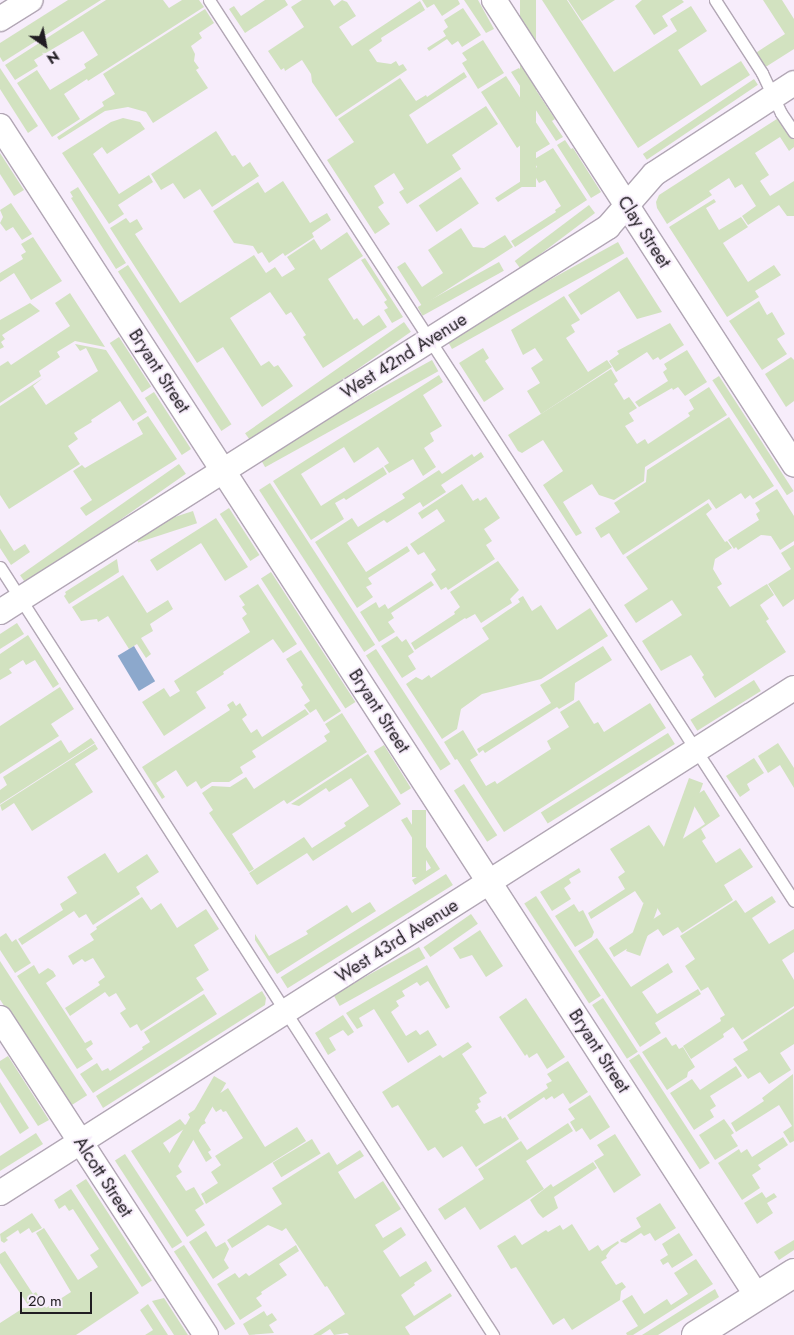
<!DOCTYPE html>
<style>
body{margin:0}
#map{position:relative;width:794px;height:1335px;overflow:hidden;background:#f7edfb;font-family:Jost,sans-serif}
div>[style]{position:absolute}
.green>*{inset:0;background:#d2e2c0;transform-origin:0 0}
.water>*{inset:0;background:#8ca8cc;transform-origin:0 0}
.roads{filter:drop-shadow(1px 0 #b2a7b5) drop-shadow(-1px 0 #b2a7b5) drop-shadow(0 1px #b2a7b5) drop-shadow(0 -1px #b2a7b5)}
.service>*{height:11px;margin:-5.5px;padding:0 5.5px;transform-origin:5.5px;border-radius:5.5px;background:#fff}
.minor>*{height:24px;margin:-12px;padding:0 12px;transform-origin:12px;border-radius:12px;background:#fff}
.tertiary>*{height:28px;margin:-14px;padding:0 14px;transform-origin:14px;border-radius:14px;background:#fff}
span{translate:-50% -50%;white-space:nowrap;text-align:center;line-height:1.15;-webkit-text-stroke:4px #f7edfb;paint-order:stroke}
.street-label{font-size:18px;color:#211d22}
.north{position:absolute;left:20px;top:20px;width:50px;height:50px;-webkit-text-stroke:4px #f7edfb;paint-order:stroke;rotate:147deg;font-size:14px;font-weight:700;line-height:20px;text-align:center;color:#211d22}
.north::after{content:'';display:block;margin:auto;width:18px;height:22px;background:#211d22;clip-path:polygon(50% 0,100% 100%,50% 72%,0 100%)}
.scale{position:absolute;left:20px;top:1292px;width:72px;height:22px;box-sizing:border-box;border:2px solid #211d22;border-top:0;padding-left:6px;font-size:15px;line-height:18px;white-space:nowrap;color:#211d22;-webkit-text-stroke:4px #f7edfb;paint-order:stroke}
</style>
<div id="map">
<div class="green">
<div style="clip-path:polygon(68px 0,101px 0,3px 62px,0 57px,0 43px)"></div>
<div style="clip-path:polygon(106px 0,163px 0,169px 8px,182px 0,199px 0,204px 7px,88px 81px,87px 79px,64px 94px,80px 119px,52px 137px,17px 83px,37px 70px,50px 90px,86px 68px,84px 64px,98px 55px,83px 31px,34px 60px,38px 66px,15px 80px,5px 65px)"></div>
<div style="clip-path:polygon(265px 0,285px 0,288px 5px,245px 33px,229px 9px,234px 6px,241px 16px)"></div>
<div style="clip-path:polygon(302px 0,330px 0,334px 6px,342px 0,347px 2px,356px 16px,339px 27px,352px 46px,420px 1px,425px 10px,381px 38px,382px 41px,369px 50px,377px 62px,391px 64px,396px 61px,399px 66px,403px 64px,407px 70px,336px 117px,312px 82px,311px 74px,302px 60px,285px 71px,284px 68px,281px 70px,268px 51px,304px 27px,291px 7px)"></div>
<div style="clip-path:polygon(422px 0,458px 0,460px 4px,442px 16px,434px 4px,427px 8px)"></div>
<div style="clip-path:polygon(464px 0,478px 0,494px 29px,486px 33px)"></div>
<div style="left:520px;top:0;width:16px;height:187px"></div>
<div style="clip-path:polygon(542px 0,567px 0,614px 72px,677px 31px,670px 19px,691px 6px,707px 31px,678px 50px,701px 86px,741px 61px,750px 75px,638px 148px)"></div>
<div style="clip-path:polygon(568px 0,615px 0,582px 21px)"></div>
<div style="clip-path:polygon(642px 0,682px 0,684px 2px,662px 16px,668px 26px,654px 35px,635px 6px)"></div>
<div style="clip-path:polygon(763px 0,782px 0,794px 19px,794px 49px,764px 68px,754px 54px,785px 34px)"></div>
<div style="clip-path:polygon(463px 8px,481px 35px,462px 47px,458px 41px,452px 45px,447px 39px,429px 51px,427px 48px,446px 36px,443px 31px,448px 27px,444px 20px)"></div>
<div style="clip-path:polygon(205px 9px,214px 23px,199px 33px,202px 38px,191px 46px,195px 54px,194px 61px,199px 68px,196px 70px,208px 88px,153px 123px,146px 112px,128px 107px,105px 111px,59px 140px,57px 137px,104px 106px,102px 102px,115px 94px,103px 74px)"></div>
<div style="clip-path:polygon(483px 40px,504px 73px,478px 89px,462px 63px,467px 60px,462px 53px)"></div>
<div style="clip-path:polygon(0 68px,38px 126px,28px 133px,0 89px)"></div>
<div style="clip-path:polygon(519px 68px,526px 79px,528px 78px,555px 119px,552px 121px,563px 137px,556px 141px,511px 72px)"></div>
<div style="clip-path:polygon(464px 72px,467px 77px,409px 115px,427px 144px,486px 106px,498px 124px,452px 155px,461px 169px,407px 204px,399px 192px,404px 189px,394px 173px,374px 186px,384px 203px,378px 207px,390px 224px,375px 234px,327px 160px,354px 142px,338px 119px,400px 78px,416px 101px,426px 95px,427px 97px)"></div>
<div style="clip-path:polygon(506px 76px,550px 144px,530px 156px,522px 144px,517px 148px,481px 92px)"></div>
<div style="left:754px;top:79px;width:7px;height:134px;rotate:56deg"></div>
<div style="clip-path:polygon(780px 117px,794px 138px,794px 147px,789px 151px,780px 137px,755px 153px,769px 175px,760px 181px,770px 196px,794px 181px,794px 216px,787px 216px,779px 205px,748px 225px,742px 216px,756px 206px,742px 184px,735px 188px,729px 178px,709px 191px,712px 195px,667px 224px,657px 208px,656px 202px,659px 195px)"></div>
<div style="clip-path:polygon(123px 118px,140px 122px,145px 129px,107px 154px,102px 147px,93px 154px,119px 194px,149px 175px,153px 182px,118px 205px,124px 214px,109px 224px,62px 153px,111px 122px)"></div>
<div style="clip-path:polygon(216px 131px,232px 156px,235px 155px,243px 167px,250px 162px,259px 176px,212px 207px,200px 189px,184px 199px,173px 183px,161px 190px,151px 174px)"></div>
<div style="clip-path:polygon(565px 140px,571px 149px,573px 148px,601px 192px,591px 198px,557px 145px)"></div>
<div style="clip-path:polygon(553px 148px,587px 200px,515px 247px,511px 241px,556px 212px,555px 210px,561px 206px,545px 180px,539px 183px,536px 178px,498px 202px,495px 198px,532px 174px,531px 171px,537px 167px,533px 160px)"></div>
<div style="clip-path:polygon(0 153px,24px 190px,14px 196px,0 174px)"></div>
<div style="left:461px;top:177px;width:32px;height:51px;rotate:56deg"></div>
<div style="clip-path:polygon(283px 181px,310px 223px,327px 213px,331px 220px,312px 233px,314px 237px,285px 256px,283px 253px,269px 263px,262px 252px,258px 254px,253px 246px,234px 243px,213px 211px,258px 182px,265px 193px)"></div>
<div style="clip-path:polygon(78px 187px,126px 263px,116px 269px,71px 198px,73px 197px,70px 192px)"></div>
<div style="clip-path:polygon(714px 199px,716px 202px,706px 208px,719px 230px,741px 217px,748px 227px,723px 243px,748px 282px,774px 265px,781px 275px,755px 291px,759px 297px,727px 317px,669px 227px)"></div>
<div style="clip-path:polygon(11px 203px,32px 234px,22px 240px,13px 227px,6px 231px,0 223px,3px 217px,0 210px)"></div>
<div style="left:589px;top:205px;width:10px;height:93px;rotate:53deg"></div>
<div style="clip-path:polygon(126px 218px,130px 223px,137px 219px,143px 229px,135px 234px,180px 303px,254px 255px,266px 273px,275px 267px,282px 277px,295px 269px,287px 257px,314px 239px,321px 250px,347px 232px,363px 256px,328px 279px,354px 320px,357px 318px,363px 326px,379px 315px,387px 327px,323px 368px,303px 337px,306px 335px,291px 312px,286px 315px,270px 292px,230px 318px,261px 366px,269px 361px,274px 367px,278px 365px,293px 386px,262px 407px,223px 347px,197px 363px,110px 228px)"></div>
<div style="clip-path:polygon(461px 228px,473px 247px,484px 248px,505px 235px,513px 247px,422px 306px,397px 267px,405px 262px,422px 287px,443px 273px,428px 250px)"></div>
<div style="clip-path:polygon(33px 237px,62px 281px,31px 300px,14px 273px,0 282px,0 273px,23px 259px,21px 255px,26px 252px,21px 244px)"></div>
<div style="left:618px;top:242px;width:13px;height:197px;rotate:61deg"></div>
<div style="clip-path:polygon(627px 257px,662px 312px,637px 319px,619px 291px,581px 315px,568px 295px)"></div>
<div style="clip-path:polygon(365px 258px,403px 317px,392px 323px,384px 310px,388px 308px,384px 302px,387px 300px,361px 260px)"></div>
<div style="left:499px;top:262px;width:10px;height:93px;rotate:61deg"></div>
<div style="left:128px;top:265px;width:190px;height:12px;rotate:57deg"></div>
<div style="clip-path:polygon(70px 293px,105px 347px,75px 341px,57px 352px,60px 357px,39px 371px,41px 376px,0 403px,0 366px,8px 361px,11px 365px,70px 326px,55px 303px)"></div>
<div style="clip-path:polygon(564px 296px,580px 320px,571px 325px,575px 332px,566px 338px,588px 372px,607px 360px,612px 367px,541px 414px,527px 391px,540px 383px,531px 368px,543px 360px,535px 348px,523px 355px,511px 330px)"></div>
<div style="clip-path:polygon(759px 301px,767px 315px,772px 312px,785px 334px,777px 339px,787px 354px,762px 370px,729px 321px)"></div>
<div style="clip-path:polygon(30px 303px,40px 311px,2px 335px,5px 339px,1px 342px,4px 347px,0 349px,0 320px)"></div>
<div style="left:404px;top:322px;width:12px;height:194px;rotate:55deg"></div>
<div style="clip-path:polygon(670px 323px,684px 345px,660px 360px,658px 357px,653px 360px,647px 352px,616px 372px,609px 361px,619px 354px,617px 351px)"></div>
<div style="left:119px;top:337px;width:59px;height:11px;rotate:57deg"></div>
<div style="clip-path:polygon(75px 344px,106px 350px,147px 412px,133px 421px,120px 401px,91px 420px,92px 422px,74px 433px,78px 439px,68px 446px,80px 464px,9px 509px,0 495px,0 406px,43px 378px,33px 386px,46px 405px,98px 371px,86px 348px,80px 351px)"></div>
<div style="clip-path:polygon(483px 348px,489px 358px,485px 361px,504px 389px,484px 402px,459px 363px)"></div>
<div style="clip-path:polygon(687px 350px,707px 382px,685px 396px,678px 387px,673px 390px,672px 388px,639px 407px,635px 402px,668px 381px,663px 372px,667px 369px,664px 364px)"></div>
<div style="clip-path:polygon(791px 357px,794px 360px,794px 401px,786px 407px,765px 374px)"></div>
<div style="left:432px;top:360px;width:13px;height:198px;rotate:61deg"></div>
<div style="clip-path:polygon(611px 369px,618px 381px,614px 384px,624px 400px,629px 397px,637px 408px,629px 413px,634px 421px,625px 426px,637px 444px,645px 439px,648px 444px,690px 416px,688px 413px,694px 409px,689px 400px,709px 387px,727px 415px,645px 467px,644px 481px,614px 500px,599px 495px,592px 484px,563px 502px,582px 533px,576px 536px,543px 485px,563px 471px,543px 440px,522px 453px,518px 451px,508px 435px)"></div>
<div style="clip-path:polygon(439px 375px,443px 382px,423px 395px,442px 426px,430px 433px,434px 441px,424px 448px,436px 467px,423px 476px,413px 459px,389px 473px,384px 466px,389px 463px,378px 447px,354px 463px,344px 447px,301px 474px,321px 506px,383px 467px,387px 474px,346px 500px,344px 498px,335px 503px,344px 519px,311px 540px,273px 481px)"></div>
<div style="left:719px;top:376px;width:137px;height:8px;rotate:57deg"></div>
<div style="left:154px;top:392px;width:68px;height:11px;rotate:57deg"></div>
<div style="clip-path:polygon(148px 416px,177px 459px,86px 516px,80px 508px,92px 500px,73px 471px,82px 465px,85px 468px,143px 434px,137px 423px)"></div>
<div style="clip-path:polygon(729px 417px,774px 486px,753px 499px,750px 495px,745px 499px,741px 493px,716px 509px,709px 499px,623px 555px,609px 533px,601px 538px,595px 528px,620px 512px,614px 503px,646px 482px,647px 470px)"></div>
<div style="clip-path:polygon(481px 452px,484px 457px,441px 485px,446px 492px,423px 507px,420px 502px,387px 523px,384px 520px,347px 543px,366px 572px,407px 546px,410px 551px,368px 578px,372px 584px,366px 587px,373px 597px,357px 608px,315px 542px,352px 518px,358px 527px,405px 498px,402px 494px,439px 470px,442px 474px,472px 454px,474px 457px)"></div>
<div style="left:179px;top:464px;width:12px;height:194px;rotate:55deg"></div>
<div style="left:270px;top:483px;width:193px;height:13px;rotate:57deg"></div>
<div style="clip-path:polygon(462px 484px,473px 501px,478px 498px,480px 501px,486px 497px,500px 518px,484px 529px,492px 541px,486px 545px,495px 559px,448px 590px,446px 587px,441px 590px,431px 574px,436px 570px,424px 552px,418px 555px,410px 544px,445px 521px,437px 509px,422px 519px,418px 513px)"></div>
<div style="clip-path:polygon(777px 489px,794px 516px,794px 541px,780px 550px,771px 536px,761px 535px,738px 550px,736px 547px,734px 549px,728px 540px,759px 520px,756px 514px,760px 511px,755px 503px)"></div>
<div style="clip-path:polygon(708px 503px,712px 509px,706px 514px,725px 542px,727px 541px,732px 548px,715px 559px,713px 569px,722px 584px,717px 587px,730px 607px,767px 584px,774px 595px,760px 605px,769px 619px,766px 621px,786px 652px,715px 698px,702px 677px,704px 675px,691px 655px,661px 671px,642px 641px,682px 615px,672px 600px,636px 623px,624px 605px,648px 589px,626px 557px)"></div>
<div style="left:229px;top:508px;width:56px;height:11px;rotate:57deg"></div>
<div style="left:193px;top:511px;width:13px;height:62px;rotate:72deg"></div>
<div style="clip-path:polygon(216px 518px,248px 567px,225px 581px,201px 543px,157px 571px,150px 560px)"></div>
<div style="clip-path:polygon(0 529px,14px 551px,25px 544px,30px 552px,11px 565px,0 548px)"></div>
<div style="clip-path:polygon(794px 545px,794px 599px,783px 607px,768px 584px,791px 569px,781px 553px)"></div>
<div style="clip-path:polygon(117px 559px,119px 572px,69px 604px,64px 596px,66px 594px,65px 592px)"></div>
<div style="clip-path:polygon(498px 561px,519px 590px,510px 599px,512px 603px,481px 623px,475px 614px,466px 619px,465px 618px,415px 650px,411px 643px,455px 614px,454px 612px,460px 607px,450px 592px)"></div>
<div style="left:271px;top:572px;width:155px;height:12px;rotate:57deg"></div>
<div style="clip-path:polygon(123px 575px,147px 613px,168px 600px,173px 609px,150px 624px,153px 631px,141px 638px,151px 654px,146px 658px,137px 644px,129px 649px,108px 616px,98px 622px,97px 619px,81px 621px,72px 607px)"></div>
<div style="clip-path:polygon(431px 581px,434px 585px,391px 613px,394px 618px,388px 622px,395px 632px,379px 642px,360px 612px,376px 602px,379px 608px,385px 604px,388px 609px)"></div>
<div style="clip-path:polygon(258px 584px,297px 644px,283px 653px,273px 639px,223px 672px,224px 674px,196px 692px,206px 708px,164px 736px,142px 702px,164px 688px,170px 697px,180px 691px,174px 681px,250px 632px,242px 618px,247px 614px,242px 607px,245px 605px,239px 596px)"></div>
<div style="clip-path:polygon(523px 596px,532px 611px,541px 605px,557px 630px,590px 608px,608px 636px,541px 679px,482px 694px,461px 709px,457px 729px,442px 739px,406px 684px,416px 677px,422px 680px,429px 675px,431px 678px,489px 639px,482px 628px,520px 602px,518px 599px)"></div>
<div style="clip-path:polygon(17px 623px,24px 634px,0 649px,0 634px)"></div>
<div style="clip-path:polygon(28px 635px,59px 684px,53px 688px,35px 660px,26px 665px,23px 660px,9px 669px,12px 673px,0 680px,0 654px)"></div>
<div style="clip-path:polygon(397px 636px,402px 642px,406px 639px,414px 652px,408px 656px,416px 669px,402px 678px,381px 646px)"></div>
<div style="clip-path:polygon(603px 646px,612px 660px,575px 683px,574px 700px,559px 709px,557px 707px,485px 753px,483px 750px,479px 753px,477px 749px,551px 703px,540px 685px)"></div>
<div style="left:376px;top:649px;width:137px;height:12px;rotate:57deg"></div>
<div style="clip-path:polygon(301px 650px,341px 711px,324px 722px,316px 709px,310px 713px,304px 705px,310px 701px,301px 687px,303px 685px,286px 659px)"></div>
<div style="left:754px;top:680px;width:13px;height:75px;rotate:58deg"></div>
<div style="clip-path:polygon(60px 687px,74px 709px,51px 724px,59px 736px,0 774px,0 726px)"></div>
<div style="clip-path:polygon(579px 700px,594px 724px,598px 722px,604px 732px,650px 703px,666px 728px,504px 832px,457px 759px,455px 760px,444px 742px,463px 730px,478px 755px,470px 760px,486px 786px,495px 781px,497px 784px,551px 749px,547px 741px,569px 727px,560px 712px)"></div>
<div style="clip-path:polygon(233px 701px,236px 706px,240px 703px,247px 715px,242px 719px,251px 733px,257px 729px,262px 737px,305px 709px,309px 714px,252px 751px,256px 757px,240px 767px,243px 773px,229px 782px,212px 782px,201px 789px,196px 781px,187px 787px,176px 770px,156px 783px,165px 797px,162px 799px,142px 767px,230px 710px,227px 705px)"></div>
<div style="clip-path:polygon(342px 713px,367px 752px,287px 804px,284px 800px,232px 834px,254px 869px,249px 872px,209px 813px,213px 810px,202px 793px,212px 786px,230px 787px,246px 777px,254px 789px,327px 741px,324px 736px,330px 732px,325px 724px)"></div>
<div style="left:668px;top:733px;width:13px;height:150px;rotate:58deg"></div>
<div style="clip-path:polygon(91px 738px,95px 743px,0 804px,0 790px,7px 785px,3px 777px,61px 740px,69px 753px)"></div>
<div style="clip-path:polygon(778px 743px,794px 768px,794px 788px,780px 765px,768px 773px,758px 756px)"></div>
<div style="clip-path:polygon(95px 744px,98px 749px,75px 764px,93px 792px,32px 831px,14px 803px,2px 811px,0 805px)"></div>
<div style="left:384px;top:745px;width:51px;height:12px;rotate:58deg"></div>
<div style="clip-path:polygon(368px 754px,401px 804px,313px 861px,307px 853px,257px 885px,249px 873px,304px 837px,312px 848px,346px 826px,344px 823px,369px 806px,351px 778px,329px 792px,326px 788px,299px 806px,291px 804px)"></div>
<div style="clip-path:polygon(754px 758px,764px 773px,747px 784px,750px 790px,740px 797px,726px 776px)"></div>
<div style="left:689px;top:778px;width:15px;height:184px;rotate:20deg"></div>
<div style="left:464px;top:784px;width:61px;height:12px;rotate:57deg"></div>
<div style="clip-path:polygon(704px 790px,720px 816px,701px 829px,706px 838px,702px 841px,716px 863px,740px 848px,753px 867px,724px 885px,733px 900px,682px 933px,678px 927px,663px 936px,658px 929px,614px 957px,609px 948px,661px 914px,651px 898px,643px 903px,635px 891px,591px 919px,588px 913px,625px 889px,618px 877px,625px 872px,610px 849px,649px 825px,666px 850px,705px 824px,690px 799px)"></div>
<div style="left:412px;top:810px;width:14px;height:67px"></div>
<div style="clip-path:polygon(407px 817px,440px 869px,415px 885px,412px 880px,431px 868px,401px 820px)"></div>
<div style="clip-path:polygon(105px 853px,118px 873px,147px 854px,159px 872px,136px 887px,140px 894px,93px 925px,86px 914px,79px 918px,74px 911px,22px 945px,18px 939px,63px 910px,60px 904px,77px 893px,67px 877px)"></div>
<div style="clip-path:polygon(579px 868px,581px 872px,569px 879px,571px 883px,564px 888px,571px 899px,552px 911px,540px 892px)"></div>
<div style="left:446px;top:874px;width:13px;height:195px;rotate:58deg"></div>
<div style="left:536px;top:896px;width:119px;height:14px;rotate:57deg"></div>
<div style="clip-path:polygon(772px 896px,776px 902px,752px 918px,769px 944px,794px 929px,794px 952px,782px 960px,794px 980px,794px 1006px,742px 1040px,733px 1027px,723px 1034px,724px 1037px,691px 1059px,683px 1046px,721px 1021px,720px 1018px,725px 1015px,708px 987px,701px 991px,685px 966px,695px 959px,680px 936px,736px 900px,745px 913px)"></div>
<div style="clip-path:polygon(142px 897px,151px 910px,161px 903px,177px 928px,206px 909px,219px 929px,194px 945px,209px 970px,196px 978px,204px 990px,141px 1031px,137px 1024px,130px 1028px,120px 1013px,126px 1009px,116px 993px,109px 997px,105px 992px,70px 1016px,65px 1008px,100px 985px,98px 982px,105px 977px,93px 958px,85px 962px,82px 959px,73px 965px,68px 956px,94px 940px,90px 934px,97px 929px,96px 927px)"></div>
<div style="clip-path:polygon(370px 902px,376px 911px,277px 974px,255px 940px,255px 934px,269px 956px,308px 934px,306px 931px,347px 905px,352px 913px)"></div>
<div style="clip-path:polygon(574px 904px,579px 912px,583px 910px,594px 932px,592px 937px,575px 947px,555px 916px)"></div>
<div style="left:471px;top:914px;width:12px;height:58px;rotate:55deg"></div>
<div style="clip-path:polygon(480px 930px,503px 966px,486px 977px,472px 955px,460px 959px,453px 948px)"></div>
<div style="clip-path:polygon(6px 933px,12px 942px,16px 939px,31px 963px,15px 973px,0 950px,0 937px)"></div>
<div style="clip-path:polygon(597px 938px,631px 987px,668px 963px,673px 972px,642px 992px,657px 1014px,698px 989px,701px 994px,655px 1023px,661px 1033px,640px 1047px,578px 951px)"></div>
<div style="left:419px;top:947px;width:13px;height:98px;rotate:61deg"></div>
<div style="left:0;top:961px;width:160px;height:21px;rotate:57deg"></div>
<div style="clip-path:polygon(34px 965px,39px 974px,48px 968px,53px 971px,56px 976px,46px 983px,85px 1043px,91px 1040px,93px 1044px,86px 1049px,93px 1059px,77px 1069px,17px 976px)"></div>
<div style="clip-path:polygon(427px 965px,450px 1007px,446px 1009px,428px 981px,420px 986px,417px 982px,402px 991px,405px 996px,396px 1001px,399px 1006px,391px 1012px,406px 1036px,416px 1030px,420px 1035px,428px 1030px,437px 1045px,408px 1063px,374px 1009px,359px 1018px,363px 1026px,357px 1029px,346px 1013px)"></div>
<div style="clip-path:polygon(262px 991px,266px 998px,265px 1005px,103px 1108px,96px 1096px)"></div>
<div style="clip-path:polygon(204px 994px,217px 1014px,93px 1093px,80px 1074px,97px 1063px,102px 1071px,108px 1068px,110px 1071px,143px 1049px,142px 1047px,150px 1042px,144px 1032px)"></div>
<div style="clip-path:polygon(526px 998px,565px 1057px,547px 1069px,537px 1053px,529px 1058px,527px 1054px,525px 1056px,499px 1017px)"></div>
<div style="left:603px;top:998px;width:64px;height:13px;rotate:57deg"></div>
<div style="clip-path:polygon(794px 1008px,794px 1044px,780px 1053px,791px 1070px,769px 1084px,760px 1072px,748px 1079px,733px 1059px,748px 1050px,743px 1042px)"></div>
<div style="clip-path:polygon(343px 1015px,354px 1032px,348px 1036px,343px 1030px,329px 1038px,336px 1050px,328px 1055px,315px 1033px)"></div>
<div style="clip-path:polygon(666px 1037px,672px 1046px,676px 1044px,679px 1049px,683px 1047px,695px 1067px,688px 1072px,687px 1077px,667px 1090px,642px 1052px)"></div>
<div style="clip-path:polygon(468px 1042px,472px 1047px,462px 1054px,487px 1093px,479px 1098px,481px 1102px,477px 1104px,479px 1108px,475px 1111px,484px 1124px,501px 1116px,502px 1119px,505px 1117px,519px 1139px,476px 1167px,462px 1146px,443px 1158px,435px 1147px,428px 1151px,398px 1105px,392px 1108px,382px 1092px,440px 1055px,443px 1058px)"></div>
<div style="left:639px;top:1054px;width:130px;height:12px;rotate:57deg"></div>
<div style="clip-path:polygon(8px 1056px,49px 1120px,38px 1126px,0 1068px,0 1061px)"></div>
<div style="clip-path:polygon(568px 1061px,588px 1092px,570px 1104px,563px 1093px,554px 1099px,552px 1096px,546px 1100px,544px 1097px,510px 1120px,507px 1115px,548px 1088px,546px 1084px,552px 1081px,547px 1074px)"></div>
<div style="clip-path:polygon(736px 1066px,742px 1076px,710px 1096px,716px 1106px,710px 1110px,714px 1117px,694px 1130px,670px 1093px,692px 1079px,700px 1090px)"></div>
<div style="clip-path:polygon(793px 1074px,794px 1141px,790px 1143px,783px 1132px,792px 1126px,779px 1105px,736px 1132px,731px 1123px,764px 1101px,762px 1098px)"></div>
<div style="left:214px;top:1076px;width:14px;height:112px;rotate:30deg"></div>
<div style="clip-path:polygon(0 1082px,29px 1128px,20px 1134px,0 1102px)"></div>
<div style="clip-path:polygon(228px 1088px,265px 1147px,297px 1127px,306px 1141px,206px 1204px,201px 1194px,218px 1183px,211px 1172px,221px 1165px,215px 1156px,243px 1138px,226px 1111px,223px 1112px,221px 1109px,216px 1112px,212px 1106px,191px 1119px,188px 1114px)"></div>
<div style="clip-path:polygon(590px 1095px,610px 1127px,590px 1140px,582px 1128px,576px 1132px,570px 1122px,575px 1119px,568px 1109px)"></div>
<div style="clip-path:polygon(201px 1115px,206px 1123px,197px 1128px,211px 1150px,208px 1152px,212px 1158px,206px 1162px,190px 1134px,188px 1135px,184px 1129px,163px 1143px,182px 1172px,176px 1176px,186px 1191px,194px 1187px,204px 1204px,195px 1210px,205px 1225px,187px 1237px,131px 1151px,180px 1119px,185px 1125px)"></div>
<div style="clip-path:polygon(724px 1119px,734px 1133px,731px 1135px,738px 1146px,715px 1160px,699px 1135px)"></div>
<div style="clip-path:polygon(568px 1123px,573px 1131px,526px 1161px,544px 1189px,480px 1230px,465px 1207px,445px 1220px,438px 1209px,484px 1179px,478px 1169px,521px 1141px,527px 1150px)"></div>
<div style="clip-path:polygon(36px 1133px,43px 1144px,0 1171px,0 1156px)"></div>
<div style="clip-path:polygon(615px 1134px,641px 1175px,614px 1193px,594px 1161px,604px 1155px,597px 1145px)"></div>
<div style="clip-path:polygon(783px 1137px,788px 1145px,758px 1165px,761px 1169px,752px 1175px,760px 1188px,742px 1200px,718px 1163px,739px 1149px,741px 1153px,747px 1149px,752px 1157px)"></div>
<div style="left:312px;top:1139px;width:17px;height:46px;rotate:59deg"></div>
<div style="clip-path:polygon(360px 1150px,364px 1156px,338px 1172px,355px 1199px,383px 1181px,401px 1209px,375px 1225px,383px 1238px,401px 1227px,406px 1235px,383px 1251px,400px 1277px,426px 1261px,432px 1271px,414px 1283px,415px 1285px,401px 1295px,414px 1316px,450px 1293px,452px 1296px,405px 1327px,410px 1335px,349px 1335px,347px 1333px,334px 1335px,330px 1329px,321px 1335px,313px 1335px,345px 1314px,327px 1286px,325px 1287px,286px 1228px,282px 1231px,268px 1225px,232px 1248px,227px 1240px,282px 1204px,272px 1188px,329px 1152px,337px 1165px)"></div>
<div style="left:125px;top:1154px;width:105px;height:12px;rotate:57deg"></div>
<div style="clip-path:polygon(593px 1162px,597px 1168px,554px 1197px,558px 1208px,543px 1218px,538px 1213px,530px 1200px,551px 1184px,553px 1187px)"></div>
<div style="left:86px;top:1179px;width:121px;height:12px;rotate:57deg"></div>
<div style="clip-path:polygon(71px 1189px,139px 1293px,76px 1335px,0 1335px,0 1323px,28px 1305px,0 1263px,0 1254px,5px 1251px,33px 1294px,36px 1292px,46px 1308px,71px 1292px,36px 1233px,44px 1228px,78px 1280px,98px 1267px,90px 1255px,99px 1249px,73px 1209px,69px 1211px,65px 1205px,59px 1209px,54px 1200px)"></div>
<div style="clip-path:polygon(762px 1192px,766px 1198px,774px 1193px,777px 1197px,767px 1203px,773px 1213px,757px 1224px,744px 1203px)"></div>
<div style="clip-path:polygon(660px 1203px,676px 1228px,655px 1241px,650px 1233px,644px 1236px,641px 1233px,626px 1243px,621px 1242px,620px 1240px,641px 1227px,636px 1218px)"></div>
<div style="clip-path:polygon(32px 1213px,42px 1228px,32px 1233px,29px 1228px,20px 1234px,18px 1230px,6px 1238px,8px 1240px,4px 1243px,1px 1241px,0 1234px)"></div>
<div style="clip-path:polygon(572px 1224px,589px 1251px,598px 1245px,602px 1251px,618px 1241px,619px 1243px,611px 1249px,606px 1256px,607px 1258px,601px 1262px,616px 1285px,622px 1282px,626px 1287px,621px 1291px,620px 1300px,572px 1330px,564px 1318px,553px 1325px,516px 1267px,511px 1269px,497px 1246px,515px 1235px,522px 1245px,546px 1230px,548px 1232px,560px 1225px,563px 1230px)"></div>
<div style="clip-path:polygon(206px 1231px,216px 1247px,225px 1242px,229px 1249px,224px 1260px,229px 1268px,213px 1279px,189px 1242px)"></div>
<div style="clip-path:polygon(679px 1233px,693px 1255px,672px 1268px,668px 1262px,663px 1265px,660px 1260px,668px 1255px,662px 1244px)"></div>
<div style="clip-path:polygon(794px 1240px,794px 1250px,779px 1260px,774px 1252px)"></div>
<div style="left:184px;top:1245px;width:94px;height:12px;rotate:57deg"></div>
<div style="clip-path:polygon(296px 1245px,299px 1251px,279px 1264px,287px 1275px,261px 1292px,262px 1294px,256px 1298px,262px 1306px,240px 1320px,217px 1284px,235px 1273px,239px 1278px,246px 1273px,249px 1276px)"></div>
<div style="clip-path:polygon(696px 1259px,713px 1284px,633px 1335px,627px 1335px,626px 1333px,638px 1326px,622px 1301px,632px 1295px,644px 1314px,667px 1299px,671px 1305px,688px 1294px,674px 1273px)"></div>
<div style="clip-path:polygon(715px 1289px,719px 1297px,658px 1335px,642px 1335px)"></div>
<div style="clip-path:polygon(164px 1298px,188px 1335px,174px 1335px,152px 1301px)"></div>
<div style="clip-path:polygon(148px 1304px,168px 1335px,145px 1335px,153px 1330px,140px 1310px)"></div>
<div style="clip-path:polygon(264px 1311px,267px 1316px,272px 1313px,277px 1320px,269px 1325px,274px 1333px,249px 1335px,243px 1324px)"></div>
</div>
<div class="water">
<div style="left:134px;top:646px;width:41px;height:19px;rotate:59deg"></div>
</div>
<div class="roads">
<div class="service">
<div style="left:209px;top:0;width:1074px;rotate:57.01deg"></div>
<div style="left:715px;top:0;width:87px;rotate:57.2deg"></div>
<div style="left:762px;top:73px;width:44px;rotate:64.6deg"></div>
<div style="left:781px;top:113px;width:23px;rotate:56deg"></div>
<div style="left:0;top:567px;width:913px;rotate:57.3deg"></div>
</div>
<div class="minor">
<div style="left:494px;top:0;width:553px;rotate:57.12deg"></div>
<div style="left:0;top:19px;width:36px;rotate:-32deg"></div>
<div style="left:0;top:126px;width:1394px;rotate:57.1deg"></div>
<div style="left:0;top:612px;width:720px;rotate:-32.34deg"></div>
<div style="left:608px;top:227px;width:70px;rotate:-49deg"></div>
<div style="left:654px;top:174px;width:167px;rotate:-33deg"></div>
<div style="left:0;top:1018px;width:378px;rotate:57deg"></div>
<div style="left:0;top:1193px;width:941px;rotate:-32.46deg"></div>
</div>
<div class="tertiary">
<div style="left:696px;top:1335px;width:116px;rotate:-32.3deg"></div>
</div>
</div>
<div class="street-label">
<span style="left:644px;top:232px;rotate:57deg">Clay Street</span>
<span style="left:404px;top:356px;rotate:-32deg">West 42nd Avenue</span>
<span style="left:159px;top:371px;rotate:57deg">Bryant Street</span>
<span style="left:379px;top:711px;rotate:57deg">Bryant Street</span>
<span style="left:397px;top:941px;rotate:-32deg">West 43rd Avenue</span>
<span style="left:599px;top:1051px;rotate:57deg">Bryant Street</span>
<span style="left:103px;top:1177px;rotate:57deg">Alcott Street</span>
</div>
<div class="north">N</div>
<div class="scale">20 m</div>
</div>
